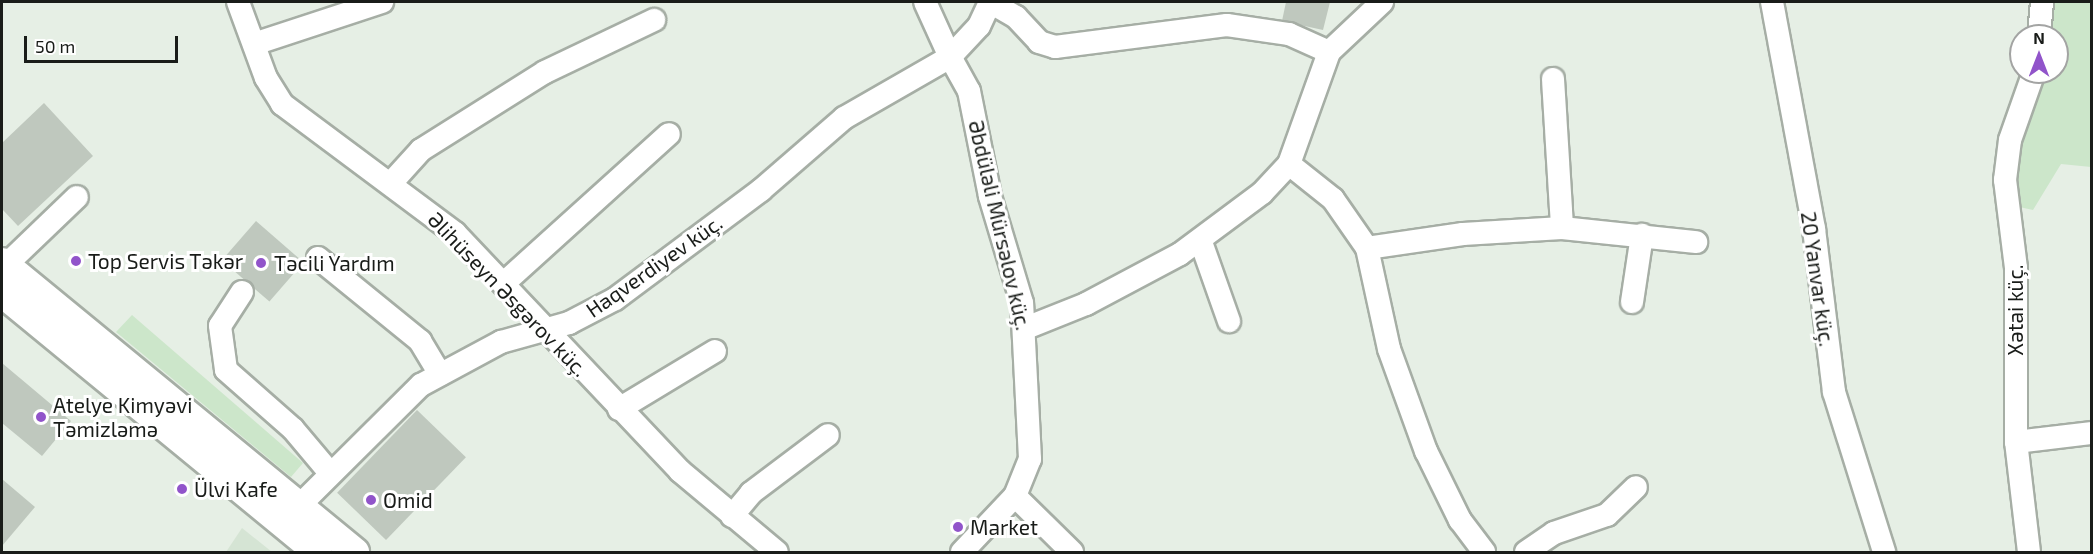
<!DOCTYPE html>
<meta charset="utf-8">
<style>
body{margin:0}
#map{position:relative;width:2093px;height:554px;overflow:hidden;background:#e6efe5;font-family:"Exo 2",sans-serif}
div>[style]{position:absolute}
.built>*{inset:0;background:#d5e4d4}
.green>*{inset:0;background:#cce6ca}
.building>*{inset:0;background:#bfc8be;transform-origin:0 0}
.roads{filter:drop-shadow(2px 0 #a6aea5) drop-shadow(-2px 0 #a6aea5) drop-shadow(0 2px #a6aea5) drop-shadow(0 -2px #a6aea5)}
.minor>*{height:22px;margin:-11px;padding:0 11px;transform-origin:11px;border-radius:11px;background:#fff}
.major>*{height:28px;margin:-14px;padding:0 14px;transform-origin:14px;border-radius:14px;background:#fff}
.dots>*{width:16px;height:16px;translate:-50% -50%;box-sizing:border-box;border:3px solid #fff;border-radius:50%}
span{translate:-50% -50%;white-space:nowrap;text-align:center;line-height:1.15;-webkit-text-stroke:6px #fff;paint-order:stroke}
.street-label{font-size:21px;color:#191c19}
.poi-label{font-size:21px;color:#191c19}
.left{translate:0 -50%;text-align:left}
.frame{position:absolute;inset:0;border:3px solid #191c19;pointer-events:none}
.north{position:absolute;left:2009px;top:24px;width:60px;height:60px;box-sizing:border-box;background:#fff;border:2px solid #a3a4a3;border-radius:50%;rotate:0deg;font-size:16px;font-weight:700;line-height:24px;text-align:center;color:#191c19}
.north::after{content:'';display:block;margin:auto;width:21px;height:27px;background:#9154ca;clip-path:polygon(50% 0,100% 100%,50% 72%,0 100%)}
.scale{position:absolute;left:24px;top:36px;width:154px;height:27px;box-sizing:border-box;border:3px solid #191c19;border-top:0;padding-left:8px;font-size:18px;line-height:21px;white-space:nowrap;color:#191c19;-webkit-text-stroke:4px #fff;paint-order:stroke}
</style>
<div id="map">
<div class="built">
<div style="clip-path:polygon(242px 528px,272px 552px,226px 552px)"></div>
</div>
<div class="green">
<div style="clip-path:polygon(2040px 2px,2091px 2px,2091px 167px,2061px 164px,2033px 210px,2015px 206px,2013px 177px,2030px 72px,2057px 72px,2057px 36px,2035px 36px)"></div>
<div style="clip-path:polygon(132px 315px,303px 463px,291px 477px,116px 332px)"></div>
</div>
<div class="building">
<div style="clip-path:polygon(1286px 2px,1330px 2px,1323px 30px,1282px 21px)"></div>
<div style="clip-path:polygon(44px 103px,93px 156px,18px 226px,2px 209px,2px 143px)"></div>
<div style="left:256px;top:221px;width:63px;height:52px;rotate:41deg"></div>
<div style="clip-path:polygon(2px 363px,71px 421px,42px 456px,2px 423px)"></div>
<div style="left:417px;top:410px;width:68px;height:115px;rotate:44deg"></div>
<div style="clip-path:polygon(2px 479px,35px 507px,2px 546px)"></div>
</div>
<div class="roads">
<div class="minor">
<div style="left:238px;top:2px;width:81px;rotate:69.8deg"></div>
<div style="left:266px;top:78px;width:31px;rotate:58deg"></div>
<div style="left:282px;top:104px;width:216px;rotate:36.7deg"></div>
<div style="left:455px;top:233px;width:328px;rotate:46.6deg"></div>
<div style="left:680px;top:471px;width:126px;rotate:39.9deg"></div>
<div style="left:990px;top:2px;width:30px;rotate:30deg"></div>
<div style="left:1016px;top:17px;width:34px;rotate:47deg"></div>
<div style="left:1039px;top:42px;width:17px;rotate:17deg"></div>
<div style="left:1055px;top:47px;width:173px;rotate:-7.3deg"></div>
<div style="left:1227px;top:25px;width:63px;rotate:8.3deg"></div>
<div style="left:1289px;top:34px;width:44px;rotate:24.2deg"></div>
<div style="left:1772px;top:2px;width:231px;rotate:79.5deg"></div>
<div style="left:1814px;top:229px;width:164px;rotate:83deg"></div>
<div style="left:1834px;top:392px;width:168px;rotate:72.6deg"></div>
<div style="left:2039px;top:36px;width:34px;rotate:-85deg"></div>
<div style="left:254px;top:44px;width:135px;rotate:-18.2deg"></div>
<div style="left:1553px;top:79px;width:149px;rotate:86.5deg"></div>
<div style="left:1289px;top:164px;width:56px;rotate:38.5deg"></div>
<div style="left:1333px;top:199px;width:60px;rotate:55.2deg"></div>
<div style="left:1367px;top:248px;width:103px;rotate:77.7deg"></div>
<div style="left:1389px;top:349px;width:109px;rotate:70.1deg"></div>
<div style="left:1426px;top:451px;width:77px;rotate:63.8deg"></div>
<div style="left:1460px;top:520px;width:40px;rotate:53deg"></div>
<div style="left:392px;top:182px;width:43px;rotate:-47.8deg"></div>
<div style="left:421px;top:150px;width:146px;rotate:-32.2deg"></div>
<div style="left:545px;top:72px;width:121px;rotate:-25.5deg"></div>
<div style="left:1201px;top:242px;width:84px;rotate:70.5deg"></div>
<div style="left:1367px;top:248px;width:97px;rotate:-8.3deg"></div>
<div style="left:1463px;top:234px;width:99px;rotate:-3.5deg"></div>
<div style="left:1562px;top:228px;width:135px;rotate:6deg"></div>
<div style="left:318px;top:258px;width:132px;rotate:39.1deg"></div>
<div style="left:420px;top:341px;width:39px;rotate:59deg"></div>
<div style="left:6px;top:265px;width:98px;rotate:-43.8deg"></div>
<div style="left:504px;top:283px;width:222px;rotate:-42.1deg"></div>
<div style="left:242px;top:292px;width:40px;rotate:122.9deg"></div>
<div style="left:220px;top:326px;width:44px;rotate:82.2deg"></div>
<div style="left:226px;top:370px;width:89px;rotate:41.4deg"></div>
<div style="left:293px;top:429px;width:57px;rotate:49.9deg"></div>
<div style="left:1632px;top:302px;width:68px;rotate:-81.5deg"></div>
<div style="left:1026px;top:328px;width:65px;rotate:-21.8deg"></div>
<div style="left:1086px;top:304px;width:106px;rotate:-28deg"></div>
<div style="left:1180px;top:254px;width:102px;rotate:-36.6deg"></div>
<div style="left:1262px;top:193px;width:40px;rotate:-47deg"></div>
<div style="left:1289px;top:164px;width:119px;rotate:-70.3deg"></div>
<div style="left:1329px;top:52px;width:73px;rotate:-43.3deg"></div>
<div style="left:619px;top:409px;width:112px;rotate:-31.1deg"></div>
<div style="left:2016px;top:442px;width:77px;rotate:-6.8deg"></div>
<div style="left:1015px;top:496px;width:80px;rotate:44.5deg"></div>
<div style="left:299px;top:506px;width:172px;rotate:-44.8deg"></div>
<div style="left:421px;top:385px;width:91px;rotate:-28.3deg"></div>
<div style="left:501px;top:342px;width:71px;rotate:-15.6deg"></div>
<div style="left:569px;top:323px;width:52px;rotate:-27.6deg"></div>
<div style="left:615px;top:299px;width:182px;rotate:-36.7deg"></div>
<div style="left:761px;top:190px;width:110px;rotate:-40.9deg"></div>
<div style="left:844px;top:118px;width:122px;rotate:-29.9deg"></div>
<div style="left:950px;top:57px;width:60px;rotate:-114.4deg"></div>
<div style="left:732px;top:516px;width:30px;rotate:-50deg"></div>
<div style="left:751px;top:493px;width:96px;rotate:-37deg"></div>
<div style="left:962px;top:552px;width:77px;rotate:-46.6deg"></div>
<div style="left:1015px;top:496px;width:40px;rotate:-68deg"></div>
<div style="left:1030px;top:459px;width:156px;rotate:-92.9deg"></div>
<div style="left:1022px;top:303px;width:112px;rotate:-106.7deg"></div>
<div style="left:990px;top:196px;width:107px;rotate:-101.3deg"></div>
<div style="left:969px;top:91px;width:39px;rotate:-119deg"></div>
<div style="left:950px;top:57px;width:42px;rotate:-46.9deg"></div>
<div style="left:979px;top:26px;width:26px;rotate:-65deg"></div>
<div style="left:1526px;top:552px;width:34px;rotate:-34deg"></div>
<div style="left:1554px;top:533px;width:56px;rotate:-18.8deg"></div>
<div style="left:1607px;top:515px;width:40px;rotate:-44deg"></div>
<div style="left:2029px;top:552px;width:111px;rotate:-96.7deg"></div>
<div style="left:2016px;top:442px;width:174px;rotate:-90deg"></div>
<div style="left:2016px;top:268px;width:89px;rotate:-97.1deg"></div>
<div style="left:2005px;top:180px;width:40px;rotate:-82.9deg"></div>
<div style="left:2010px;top:140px;width:72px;rotate:-70.6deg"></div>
</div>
<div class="major">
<div style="left:2px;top:262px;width:457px;rotate:39.4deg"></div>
<div style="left:2px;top:293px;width:408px;rotate:39.4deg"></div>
</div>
</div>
<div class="dots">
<div style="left:76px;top:261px;background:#9154ca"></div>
<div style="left:261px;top:263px;background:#9154ca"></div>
<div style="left:41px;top:417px;background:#9154ca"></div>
<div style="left:182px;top:489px;background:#9154ca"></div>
<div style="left:371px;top:500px;background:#9154ca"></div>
<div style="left:958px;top:527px;background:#9154ca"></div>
</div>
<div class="street-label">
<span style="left:1000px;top:225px;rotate:77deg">Əbdüləli Mürsəlov küç.</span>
<span style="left:654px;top:266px;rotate:-35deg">Haqverdiyev küç.</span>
<span style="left:1818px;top:279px;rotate:82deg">20 Yanvar küç.</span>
<span style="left:508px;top:294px;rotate:46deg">Əlihüseyn Əsgərov küç.</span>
<span style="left:2015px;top:310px;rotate:-90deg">Xətai küç.</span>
</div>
<div class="poi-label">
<span class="left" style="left:88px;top:261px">Top Servis Təkər</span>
<span class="left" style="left:274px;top:263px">Təcili Yardım</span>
<span class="left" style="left:53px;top:417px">Atelye Kimyəvi<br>Təmizləmə</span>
<span class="left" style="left:194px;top:489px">Ülvi Kafe</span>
<span class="left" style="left:383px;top:500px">Omid</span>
<span class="left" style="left:970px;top:527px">Market</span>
</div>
<div class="frame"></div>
<div class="north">N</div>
<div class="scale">50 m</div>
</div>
